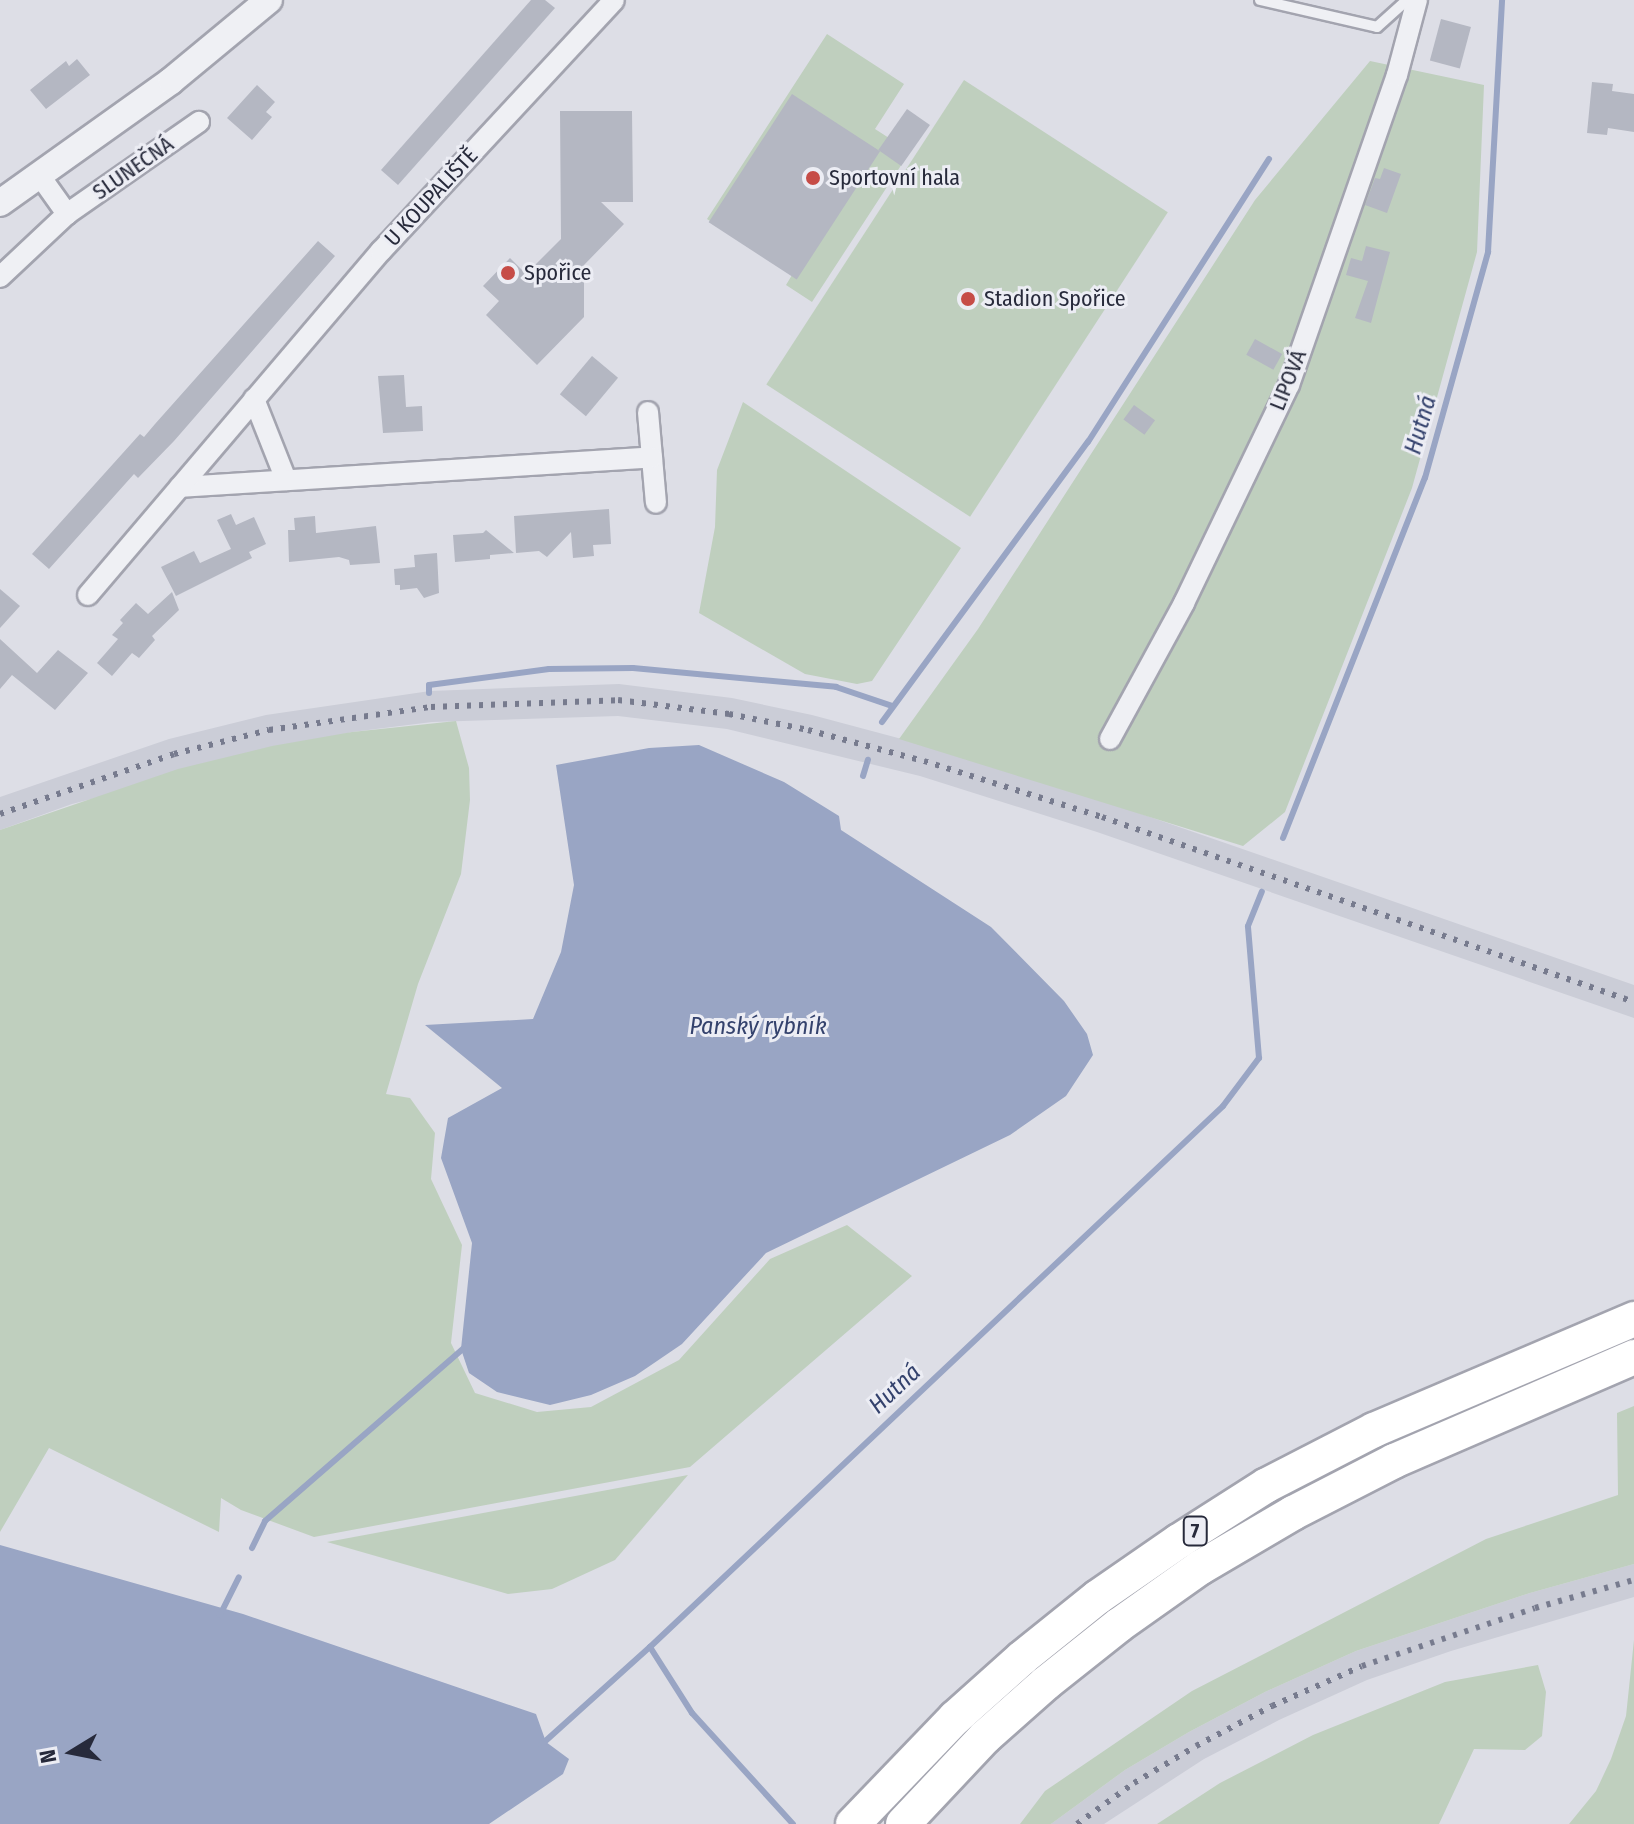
<!DOCTYPE html>
<meta charset="utf-8">
<style>
body{margin:0}
#map{position:relative;width:1634px;height:1824px;overflow:hidden;background:#dddee6;font-family:"Fira Sans Condensed",sans-serif}
div>[style]{position:absolute}
.built>*{inset:0;background:#cbcdd7}
.green>*{inset:0;background:#bfcfbe;transform-origin:0 0}
.water>*{inset:0;background:#99a5c4}
.stream>*{height:6px;margin:-3px;padding:0 3px;transform-origin:3px;border-radius:3px;background:#99a5c4}
.building>*{inset:0;background:#b4b7c2;transform-origin:0 0}
.roads{filter:drop-shadow(2px 0 #a3a4af) drop-shadow(-2px 0 #a3a4af) drop-shadow(0 2px #a3a4af) drop-shadow(0 -2px #a3a4af)}
.service>*{height:10px;margin:-5px;padding:0 5px;transform-origin:5px;border-radius:5px;background:#eff0f4}
.minor>*{height:20px;margin:-10px;padding:0 10px;transform-origin:10px;border-radius:10px;background:#eff0f4}
.tertiary>*{height:26px;margin:-13px;padding:0 13px;transform-origin:13px;border-radius:13px;background:#eff0f4}
.trunk>*{height:34px;margin:-17px;padding:0 17px;transform-origin:17px;border-radius:17px;background:#fff}
.rail>*{height:6px;margin-top:-3px;transform-origin:0;background:repeating-linear-gradient(90deg,#777b8e 0 4px,transparent 0 12px)}
.dots>*{width:22px;height:22px;translate:-50% -50%;box-sizing:border-box;border:4px solid #ecedf4;border-radius:50%}
span{translate:-50% -50%;white-space:nowrap;text-align:center;line-height:1.15;-webkit-text-stroke:6px #ecedf4;paint-order:stroke}
.shield-label span{padding:2px 6px;background:#ecedf4;border:2px solid;border-radius:6px;-webkit-text-stroke-width:0}
.shield-label{font-size:20px;color:#272a3b;font-weight:700}
.street-label{font-size:22px;color:#272a3b}
.poi-label{font-size:22px;color:#272a3b}
.left{translate:0 -50%;text-align:left}
.water-label{font-size:24px;color:#34426d;font-style:italic}
.north{position:absolute;left:32px;top:1712px;width:80px;height:80px;-webkit-text-stroke:6px #ecedf4;paint-order:stroke;rotate:260deg;font-size:22px;font-weight:700;line-height:32px;text-align:center;color:#272a3b}
.north::after{content:'';display:block;margin:auto;width:28px;height:36px;background:#272a3b;clip-path:polygon(50% 0,100% 100%,50% 72%,0 100%)}
</style>
<div id="map">
<div class="built">
<div style="clip-path:polygon(619px 684px,732px 698px,812px 715px,928px 746px,1107px 802px,1634px 985px,1634px 1018px,1097px 832px,920px 776px,727px 729px,618px 716px,432px 722px,352px 732px,72px 804px,0 830px,0 797px,169px 739px,266px 715px,430px 691px)"></div>
<div style="clip-path:polygon(1634px 1564px,1634px 1597px,1451px 1651px,1367px 1680px,1279px 1720px,1204px 1759px,1104px 1824px,1051px 1824px,1125px 1770px,1189px 1732px,1265px 1692px,1356px 1651px,1530px 1593px)"></div>
</div>
<div class="green">
<div style="clip-path:polygon(827px 34px,904px 84px,875px 129px,889px 138px,928px 124px,812px 302px,786px 285px,792px 275px,707px 219px)"></div>
<div style="clip-path:polygon(1370px 61px,1484px 85px,1477px 252px,1412px 488px,1285px 812px,1243px 846px,899px 739px,978px 629px,1255px 200px)"></div>
<div style="left:964px;top:80px;width:243px;height:363px;rotate:33deg"></div>
<div style="clip-path:polygon(743px 402px,961px 548px,872px 681px,857px 684px,805px 674px,699px 613px,715px 527px,717px 470px)"></div>
<div style="clip-path:polygon(456px 721px,469px 768px,470px 800px,461px 874px,418px 984px,386px 1094px,410px 1098px,435px 1133px,431px 1179px,462px 1245px,451px 1343px,475px 1393px,537px 1412px,591px 1407px,679px 1360px,770px 1259px,847px 1225px,912px 1276px,690px 1467px,314px 1537px,241px 1510px,221px 1498px,219px 1532px,49px 1448px,0 1532px,0 830px,178px 769px,272px 746px,352px 732px)"></div>
<div style="clip-path:polygon(1634px 1406px,1634px 1564px,1530px 1593px,1356px 1651px,1265px 1692px,1189px 1732px,1125px 1770px,1051px 1824px,1020px 1824px,1045px 1791px,1192px 1691px,1486px 1539px,1618px 1495px,1617px 1413px)"></div>
<div style="clip-path:polygon(688px 1475px,615px 1560px,552px 1589px,508px 1594px,327px 1542px)"></div>
<div style="clip-path:polygon(1634px 1640px,1634px 1824px,1569px 1824px,1596px 1791px,1611px 1759px,1626px 1716px)"></div>
<div style="clip-path:polygon(1538px 1665px,1546px 1692px,1542px 1736px,1525px 1750px,1474px 1749px,1439px 1824px,1157px 1824px,1220px 1783px,1313px 1735px,1445px 1682px)"></div>
</div>
<div class="water">
<div style="clip-path:polygon(699px 745px,784px 782px,839px 816px,841px 830px,991px 927px,1064px 1001px,1087px 1034px,1093px 1055px,1066px 1096px,1010px 1135px,766px 1253px,682px 1344px,635px 1376px,591px 1395px,550px 1405px,497px 1392px,469px 1373px,461px 1349px,472px 1243px,441px 1158px,448px 1118px,502px 1088px,425px 1025px,533px 1019px,561px 952px,574px 885px,556px 765px,649px 748px)"></div>
<div style="clip-path:polygon(0 1545px,243px 1614px,536px 1714px,546px 1742px,569px 1759px,563px 1774px,489px 1824px,0 1824px)"></div>
</div>
<div class="stream">
<div style="left:429px;top:693px;width:8px;rotate:-90deg"></div>
<div style="left:429px;top:685px;width:121px;rotate:-7.6deg"></div>
<div style="left:549px;top:669px;width:84px;rotate:-0.7deg"></div>
<div style="left:633px;top:668px;width:204px;rotate:5.3deg"></div>
<div style="left:836px;top:687px;width:59px;rotate:18.7deg"></div>
<div style="left:882px;top:722px;width:348px;rotate:-53.7deg"></div>
<div style="left:1088px;top:442px;width:336px;rotate:-57.4deg"></div>
<div style="left:863px;top:776px;width:17px;rotate:-73deg"></div>
<div style="left:1283px;top:838px;width:387px;rotate:-68.5deg"></div>
<div style="left:1425px;top:478px;width:235px;rotate:-74.4deg"></div>
<div style="left:1488px;top:252px;width:252px;rotate:-86.8deg"></div>
<div style="left:252px;top:1548px;width:30px;rotate:-64deg"></div>
<div style="left:265px;top:1521px;width:267px;rotate:-41deg"></div>
<div style="left:220px;top:1615px;width:42px;rotate:-63.4deg"></div>
<div style="left:650px;top:1647px;width:78px;rotate:57.5deg"></div>
<div style="left:692px;top:1713px;width:150px;rotate:47.7deg"></div>
<div style="left:541px;top:1745px;width:147px;rotate:-42deg"></div>
<div style="left:650px;top:1647px;width:788px;rotate:-43.35deg"></div>
<div style="left:1223px;top:1106px;width:60px;rotate:-53.1deg"></div>
<div style="left:1259px;top:1058px;width:132px;rotate:-94.8deg"></div>
<div style="left:1248px;top:926px;width:37px;rotate:-68deg"></div>
</div>
<div class="building">
<div style="clip-path:polygon(531px 0,545px 0,555px 8px,398px 185px,381px 170px)"></div>
<div style="left:1441px;top:19px;width:31px;height:43px;rotate:15deg"></div>
<div style="clip-path:polygon(77px 59px,90px 75px,46px 109px,30px 90px,66px 61px,69px 66px)"></div>
<div style="clip-path:polygon(1592px 82px,1613px 84px,1612px 91px,1634px 94px,1634px 132px,1608px 128px,1607px 135px,1587px 133px)"></div>
<div style="clip-path:polygon(257px 85px,275px 102px,266px 112px,272px 117px,252px 140px,227px 118px)"></div>
<div style="left:792px;top:94px;width:105px;height:153px;rotate:33deg"></div>
<div style="left:907px;top:109px;width:28px;height:50px;rotate:35deg"></div>
<div style="clip-path:polygon(560px 111px,632px 111px,633px 202px,601px 202px,624px 224px,584px 265px,584px 317px,537px 365px,486px 315px,499px 301px,483px 286px,510px 258px,526px 274px,561px 239px)"></div>
<div style="clip-path:polygon(1384px 168px,1401px 174px,1387px 213px,1365px 205px,1375px 178px,1380px 179px)"></div>
<div style="clip-path:polygon(318px 241px,335px 256px,174px 441px,138px 478px,134px 474px,49px 569px,32px 554px,140px 434px,144px 437px,155px 424px)"></div>
<div style="clip-path:polygon(1366px 246px,1390px 252px,1371px 323px,1355px 318px,1368px 281px,1346px 275px,1351px 258px,1362px 261px)"></div>
<div style="left:1255px;top:339px;width:31px;height:18px;rotate:29deg"></div>
<div style="left:592px;top:356px;width:34px;height:50px;rotate:40deg"></div>
<div style="clip-path:polygon(404px 375px,406px 407px,422px 406px,423px 431px,383px 433px,378px 376px)"></div>
<div style="left:1134px;top:405px;width:26px;height:18px;rotate:36deg"></div>
<div style="clip-path:polygon(609px 509px,611px 544px,593px 545px,594px 556px,573px 558px,571px 532px,547px 557px,539px 551px,516px 553px,514px 516px)"></div>
<div style="clip-path:polygon(231px 514px,236px 525px,254px 517px,266px 544px,249px 552px,252px 558px,176px 596px,161px 567px,194px 551px,200px 563px,231px 549px,217px 520px)"></div>
<div style="clip-path:polygon(315px 516px,316px 533px,376px 526px,380px 563px,350px 565px,349px 560px,339px 557px,289px 562px,288px 530px,295px 530px,294px 518px)"></div>
<div style="clip-path:polygon(486px 530px,514px 553px,490px 555px,490px 559px,455px 562px,453px 535px,483px 533px)"></div>
<div style="clip-path:polygon(437px 553px,439px 593px,424px 598px,417px 588px,400px 590px,400px 585px,395px 585px,394px 569px,415px 567px,414px 555px)"></div>
<div style="clip-path:polygon(0 589px,20px 606px,0 628px)"></div>
<div style="clip-path:polygon(172px 592px,179px 610px,152px 636px,155px 640px,139px 658px,132px 653px,112px 676px,97px 663px,118px 639px,112px 635px,123px 623px,120px 620px,136px 603px,148px 614px)"></div>
<div style="clip-path:polygon(0 639px,37px 673px,58px 650px,88px 673px,55px 710px,12px 675px,0 689px)"></div>
</div>
<div class="roads">
<div class="service">
<div style="left:1260px;top:0;width:120px;rotate:13deg"></div>
<div style="left:1377px;top:27px;width:40px;rotate:-42deg"></div>
</div>
<div class="minor">
<div style="left:40px;top:176px;width:47px;rotate:54.6deg"></div>
<div style="left:0;top:277px;width:92px;rotate:-43.2deg"></div>
<div style="left:67px;top:214px;width:161px;rotate:-34.9deg"></div>
<div style="left:254px;top:399px;width:87px;rotate:68.4deg"></div>
<div style="left:648px;top:412px;width:91px;rotate:85deg"></div>
<div style="left:180px;top:487px;width:473px;rotate:-3.6deg"></div>
<div style="left:88px;top:595px;width:452px;rotate:-49.6deg"></div>
<div style="left:381px;top:251px;width:342px;rotate:-47.1deg"></div>
<div style="left:1110px;top:739px;width:155px;rotate:-61.4deg"></div>
<div style="left:1184px;top:603px;width:242px;rotate:-64.3deg"></div>
<div style="left:1289px;top:385px;width:328px;rotate:-70.8deg"></div>
<div style="left:1397px;top:75px;width:78px;rotate:-75.1deg"></div>
</div>
<div class="tertiary">
<div style="left:0;top:203px;width:210px;rotate:-35.5deg"></div>
<div style="left:171px;top:81px;width:127px;rotate:-39.6deg"></div>
</div>
<div class="trunk">
<div style="left:853px;top:1824px;width:147px;rotate:-46.1deg"></div>
<div style="left:955px;top:1718px;width:90px;rotate:-41.8deg"></div>
<div style="left:1022px;top:1658px;width:97px;rotate:-38.8deg"></div>
<div style="left:1098px;top:1597px;width:98px;rotate:-34.7deg"></div>
<div style="left:1179px;top:1541px;width:104px;rotate:-32.5deg"></div>
<div style="left:1267px;top:1485px;width:120px;rotate:-27.2deg"></div>
<div style="left:1374px;top:1430px;width:283px;rotate:-23.1deg"></div>
<div style="left:903px;top:1824px;width:120px;rotate:-46.7deg"></div>
<div style="left:985px;top:1737px;width:81px;rotate:-41.5deg"></div>
<div style="left:1046px;top:1683px;width:93px;rotate:-38.5deg"></div>
<div style="left:1119px;top:1625px;width:100px;rotate:-35.3deg"></div>
<div style="left:1201px;top:1567px;width:107px;rotate:-30.4deg"></div>
<div style="left:1293px;top:1513px;width:114px;rotate:-27.2deg"></div>
<div style="left:1394px;top:1461px;width:262px;rotate:-23.4deg"></div>
</div>
</div>
<div class="rail">
<div style="left:0;top:814px;width:184px;rotate:-19deg"></div>
<div style="left:174px;top:754px;width:98px;rotate:-14.2deg"></div>
<div style="left:269px;top:730px;width:164px;rotate:-8.1deg"></div>
<div style="left:431px;top:707px;width:187px;rotate:-2.1deg"></div>
<div style="left:618px;top:700px;width:112px;rotate:7.2deg"></div>
<div style="left:729px;top:714px;width:81px;rotate:11.4deg"></div>
<div style="left:808px;top:730px;width:120px;rotate:15deg"></div>
<div style="left:924px;top:761px;width:187px;rotate:17.5deg"></div>
<div style="left:1102px;top:817px;width:563px;rotate:19.17deg"></div>
<div style="left:1077px;top:1824px;width:70px;rotate:-35.7deg"></div>
<div style="left:1134px;top:1783px;width:72px;rotate:-30.8deg"></div>
<div style="left:1196px;top:1746px;width:86px;rotate:-27.8deg"></div>
<div style="left:1272px;top:1706px;width:98px;rotate:-24deg"></div>
<div style="left:1362px;top:1666px;width:182px;rotate:-18.5deg"></div>
<div style="left:1535px;top:1608px;width:103px;rotate:-15.8deg"></div>
</div>
<div class="dots">
<div style="left:813px;top:178px;background:#c64c47"></div>
<div style="left:508px;top:273px;background:#c64c47"></div>
<div style="left:968px;top:299px;background:#c64c47"></div>
</div>
<div class="shield-label">
<span style="left:1195px;top:1531px">7</span>
</div>
<div class="street-label">
<span style="left:133px;top:168px;rotate:-35deg">SLUNEČNÁ</span>
<span style="left:431px;top:197px;rotate:-47deg">U KOUPALIŠTĚ</span>
<span style="left:1288px;top:380px;rotate:-68deg">LIPOVÁ</span>
</div>
<div class="poi-label">
<span class="left" style="left:829px;top:178px">Sportovní hala</span>
<span class="left" style="left:524px;top:273px">Spořice</span>
<span class="left" style="left:984px;top:299px">Stadion Spořice</span>
</div>
<div class="water-label">
<span style="left:1421px;top:425px;rotate:-74deg">Hutná</span>
<span style="left:758px;top:1027px">Panský rybník</span>
<span style="left:895px;top:1389px;rotate:-43deg">Hutná</span>
</div>
<div class="north">N</div>
</div>
